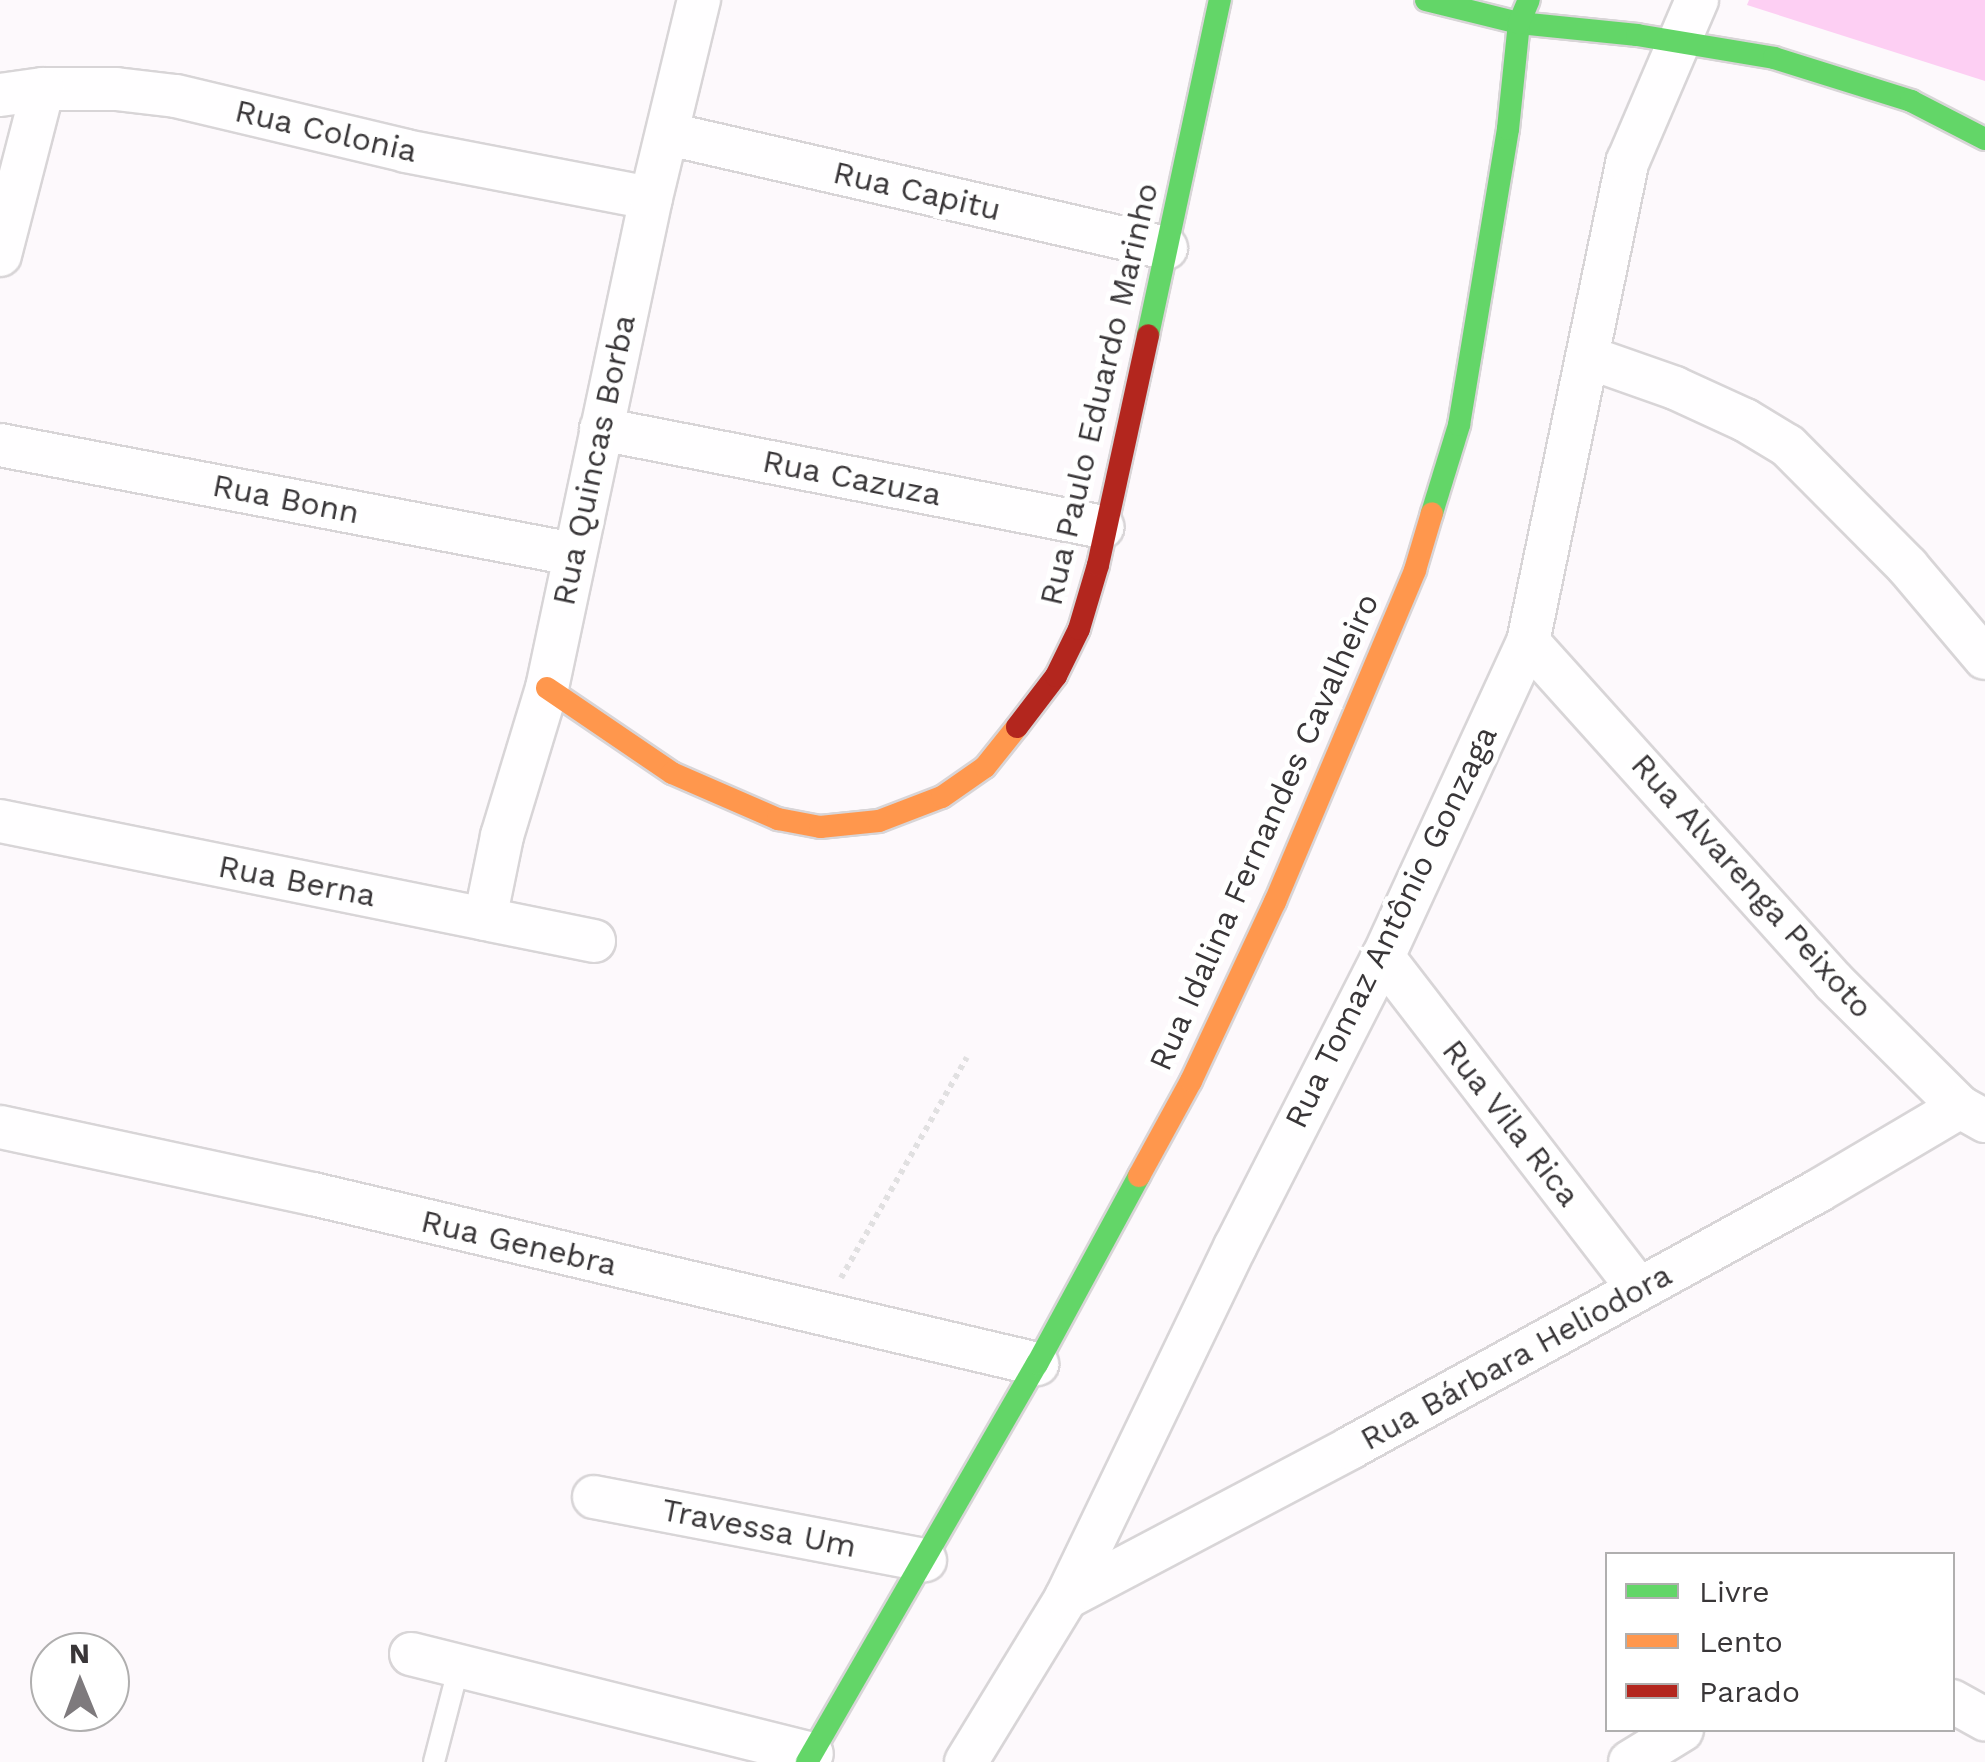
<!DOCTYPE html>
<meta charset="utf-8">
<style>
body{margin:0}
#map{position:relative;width:1985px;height:1762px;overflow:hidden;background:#fdf9fc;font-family:"Work Sans",sans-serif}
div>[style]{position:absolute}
.water>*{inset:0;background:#fdcff3}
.path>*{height:6px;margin-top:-3px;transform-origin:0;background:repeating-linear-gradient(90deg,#e1e0e1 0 5px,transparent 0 10px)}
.roads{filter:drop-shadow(2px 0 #d8d5d7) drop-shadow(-2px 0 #d8d5d7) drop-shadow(0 2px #d8d5d7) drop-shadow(0 -2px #d8d5d7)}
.lane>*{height:20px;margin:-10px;padding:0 10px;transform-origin:10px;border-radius:10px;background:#fffeff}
.street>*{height:42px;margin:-21px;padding:0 21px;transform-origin:21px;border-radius:21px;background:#fffeff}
.fast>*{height:22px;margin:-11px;padding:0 11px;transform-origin:11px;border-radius:11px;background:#63d668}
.slow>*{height:22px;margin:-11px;padding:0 11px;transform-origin:11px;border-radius:11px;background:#ff974d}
.jam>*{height:22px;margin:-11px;padding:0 11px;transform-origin:11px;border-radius:11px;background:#b3261e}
span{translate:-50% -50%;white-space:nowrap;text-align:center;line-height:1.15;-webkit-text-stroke:10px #fff;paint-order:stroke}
.street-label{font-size:32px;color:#393638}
.legend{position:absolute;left:1605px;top:1552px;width:350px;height:180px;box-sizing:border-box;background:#fff;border:2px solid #b0afaf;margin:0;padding:12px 18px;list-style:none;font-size:30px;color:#393638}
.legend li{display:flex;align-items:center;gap:20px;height:50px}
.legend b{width:50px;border:2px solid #b0afaf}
.north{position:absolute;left:30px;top:1632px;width:100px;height:100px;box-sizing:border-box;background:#fff;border:2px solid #b0afaf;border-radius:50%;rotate:359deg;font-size:28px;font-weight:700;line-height:40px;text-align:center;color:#393638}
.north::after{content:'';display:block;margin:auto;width:35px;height:45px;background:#7e7a7d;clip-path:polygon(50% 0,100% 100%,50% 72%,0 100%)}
</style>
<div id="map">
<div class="water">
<div style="clip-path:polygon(1749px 0,1985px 0,1985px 81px,1747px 5px)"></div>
</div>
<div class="path">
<div style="left:841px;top:1278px;width:254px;rotate:-60.3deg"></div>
</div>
<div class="roads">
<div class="lane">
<div style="left:434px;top:1762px;width:99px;rotate:-75.4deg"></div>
</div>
<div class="street">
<div style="left:0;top:95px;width:43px;rotate:-7.9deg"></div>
<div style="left:43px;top:89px;width:73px"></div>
<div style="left:116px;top:89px;width:60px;rotate:6.7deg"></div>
<div style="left:176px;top:96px;width:236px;rotate:13.4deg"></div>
<div style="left:406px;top:151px;width:249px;rotate:10.9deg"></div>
<div style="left:669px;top:134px;width:510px;rotate:12.92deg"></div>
<div style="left:0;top:255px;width:171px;rotate:-75.5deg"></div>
<div style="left:1590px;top:358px;width:90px;rotate:19.4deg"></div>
<div style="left:1675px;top:388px;width:77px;rotate:24.6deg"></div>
<div style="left:1745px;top:420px;width:50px;rotate:31.2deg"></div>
<div style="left:1788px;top:446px;width:170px;rotate:45.2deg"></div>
<div style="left:1908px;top:567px;width:119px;rotate:49.8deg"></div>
<div style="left:601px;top:429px;width:511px;rotate:11.05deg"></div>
<div style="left:0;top:445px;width:583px;rotate:10.77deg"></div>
<div style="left:1528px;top:642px;width:456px;rotate:48deg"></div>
<div style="left:1833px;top:981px;width:179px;rotate:44.8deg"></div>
<div style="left:1960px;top:1107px;width:29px;rotate:29deg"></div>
<div style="left:0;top:821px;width:606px;rotate:11.42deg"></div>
<div style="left:485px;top:919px;width:85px;rotate:-78.4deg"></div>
<div style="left:502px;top:836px;width:155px;rotate:-73.1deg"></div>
<div style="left:547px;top:688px;width:501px;rotate:-78.02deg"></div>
<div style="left:651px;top:198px;width:204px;rotate:-76.4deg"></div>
<div style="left:1383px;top:957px;width:419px;rotate:52.4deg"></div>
<div style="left:0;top:1127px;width:320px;rotate:12.1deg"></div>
<div style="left:313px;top:1194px;width:744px;rotate:13.21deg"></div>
<div style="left:594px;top:1497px;width:337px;rotate:10.8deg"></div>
<div style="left:1066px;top:1598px;width:321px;rotate:-27.8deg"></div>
<div style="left:1350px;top:1448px;width:534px;rotate:-28.77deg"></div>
<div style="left:1818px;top:1191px;width:165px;rotate:-30.6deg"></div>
<div style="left:411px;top:1654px;width:413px;rotate:14deg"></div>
<div style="left:1952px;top:1701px;width:38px;rotate:29deg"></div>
<div style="left:966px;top:1762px;width:192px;rotate:-58.6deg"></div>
<div style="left:1066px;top:1598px;width:390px;rotate:-64.3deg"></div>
<div style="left:1235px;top:1247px;width:326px;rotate:-63deg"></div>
<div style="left:1383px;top:957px;width:347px;rotate:-65.3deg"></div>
<div style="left:1528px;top:642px;width:491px;rotate:-78.3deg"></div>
<div style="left:1628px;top:161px;width:175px;rotate:-66.8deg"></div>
<div style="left:1630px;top:1762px;width:61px;rotate:-31.6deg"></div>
</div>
<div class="fast">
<div style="left:1426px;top:0;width:96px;rotate:13.9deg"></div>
<div style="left:1519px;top:23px;width:119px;rotate:5.8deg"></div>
<div style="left:1637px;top:35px;width:139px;rotate:9.5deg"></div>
<div style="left:1774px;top:58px;width:144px;rotate:17.4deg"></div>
<div style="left:1911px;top:101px;width:83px;rotate:27.2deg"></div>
<div style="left:1148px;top:335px;width:343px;rotate:-77.9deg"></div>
<div style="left:1432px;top:513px;width:92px;rotate:-72.9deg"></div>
<div style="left:1459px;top:425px;width:300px;rotate:-80.6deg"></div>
<div style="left:1508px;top:129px;width:107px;rotate:-84.1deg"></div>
<div style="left:1519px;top:23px;width:25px;rotate:-67deg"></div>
<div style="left:807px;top:1762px;width:460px;rotate:-60deg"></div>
<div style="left:1037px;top:1364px;width:214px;rotate:-61.5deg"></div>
</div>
<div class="slow">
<div style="left:547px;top:688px;width:151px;rotate:34.2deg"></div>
<div style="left:672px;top:773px;width:116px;rotate:23.5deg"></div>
<div style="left:778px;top:819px;width:43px;rotate:10.8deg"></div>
<div style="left:820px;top:827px;width:59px;rotate:-5.8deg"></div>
<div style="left:879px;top:821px;width:67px;rotate:-20.9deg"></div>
<div style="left:942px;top:797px;width:52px;rotate:-34.9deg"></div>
<div style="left:985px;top:767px;width:51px;rotate:-51.3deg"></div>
<div style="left:1139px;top:1176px;width:108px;rotate:-61.3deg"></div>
<div style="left:1191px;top:1081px;width:198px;rotate:-64.9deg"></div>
<div style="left:1275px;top:902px;width:360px;rotate:-67.1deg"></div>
<div style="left:1415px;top:570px;width:59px;rotate:-73.4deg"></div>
</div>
<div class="jam">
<div style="left:1017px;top:727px;width:64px;rotate:-52.6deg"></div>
<div style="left:1056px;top:676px;width:52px;rotate:-63.9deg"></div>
<div style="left:1079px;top:629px;width:67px;rotate:-73.5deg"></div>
<div style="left:1098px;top:565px;width:235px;rotate:-77.7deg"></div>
</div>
</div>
<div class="street-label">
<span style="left:326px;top:131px;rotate:13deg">Rua Colonia</span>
<span style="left:917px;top:191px;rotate:13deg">Rua Capitu</span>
<span style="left:1099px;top:394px;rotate:-77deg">Rua Paulo Eduardo Marinho</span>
<span style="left:594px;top:460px;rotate:-78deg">Rua Quincas Borba</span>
<span style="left:852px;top:478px;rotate:11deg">Rua Cazuza</span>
<span style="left:286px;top:499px;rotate:11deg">Rua Bonn</span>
<span style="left:1264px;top:832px;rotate:-66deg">Rua Idalina Fernandes Cavalheiro</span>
<span style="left:297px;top:881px;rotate:11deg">Rua Berna</span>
<span style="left:1752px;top:886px;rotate:48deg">Rua Alvarenga Peixoto</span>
<span style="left:1391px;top:927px;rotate:-64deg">Rua Tomaz Antônio Gonzaga</span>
<span style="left:1511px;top:1123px;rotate:52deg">Rua Vila Rica</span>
<span style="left:519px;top:1243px;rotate:13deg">Rua Genebra</span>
<span style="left:1516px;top:1357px;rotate:-29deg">Rua Bárbara Heliodora</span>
<span style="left:759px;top:1528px;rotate:11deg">Travessa Um</span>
</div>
<ul class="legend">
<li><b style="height:12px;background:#63d668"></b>Livre</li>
<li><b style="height:12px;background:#ff974d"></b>Lento</li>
<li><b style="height:12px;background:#b3261e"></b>Parado</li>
</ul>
<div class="north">N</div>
</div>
